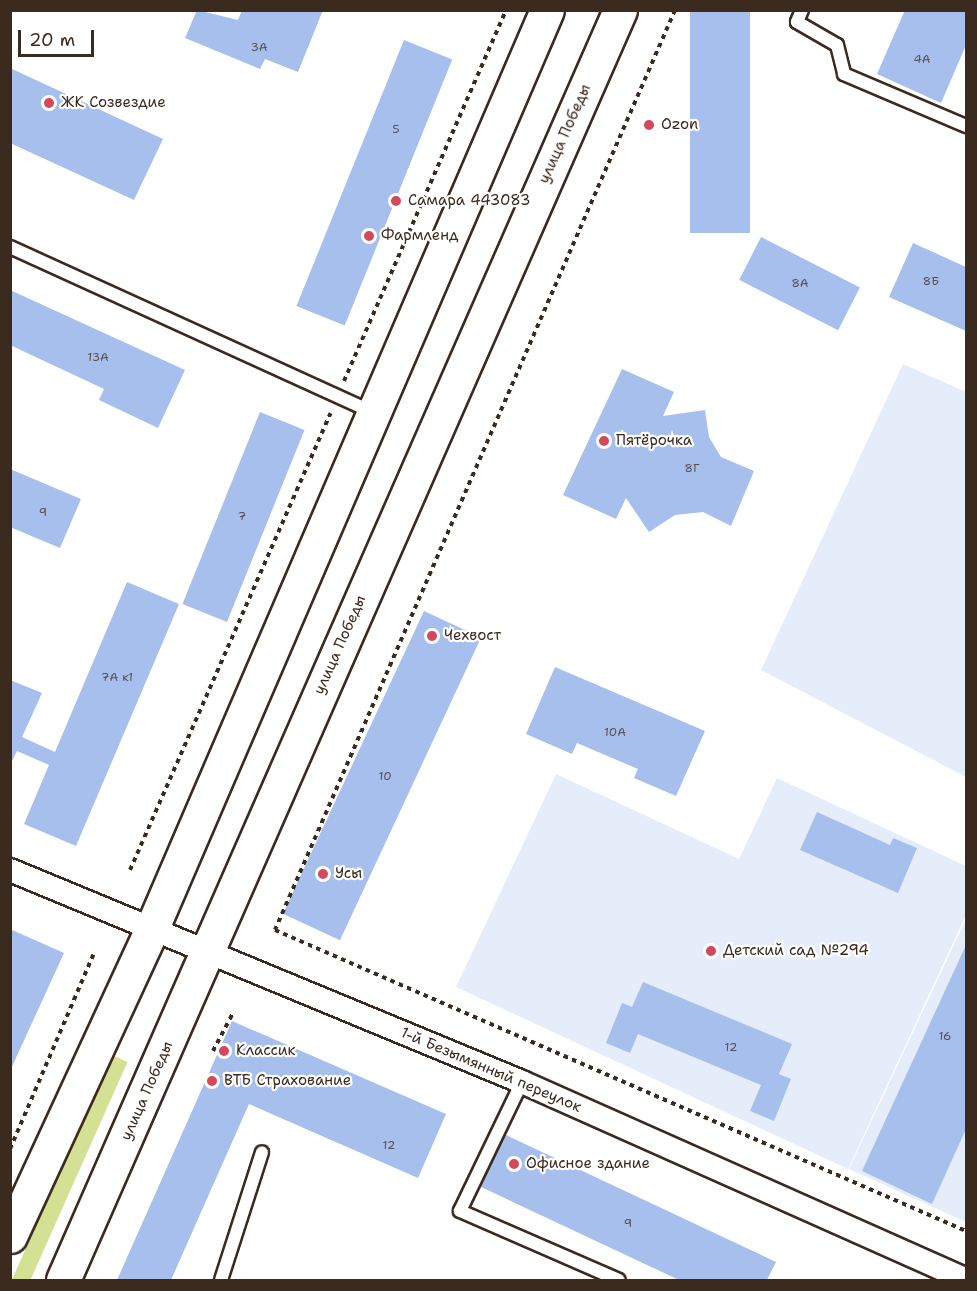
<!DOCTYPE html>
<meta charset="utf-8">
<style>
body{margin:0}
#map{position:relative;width:977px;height:1291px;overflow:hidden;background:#fff;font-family:"Shantell Sans",sans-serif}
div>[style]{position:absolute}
.built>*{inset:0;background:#e5ecfa}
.green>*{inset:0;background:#d4e093;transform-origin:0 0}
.building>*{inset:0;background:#a7bfed;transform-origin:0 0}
.path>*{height:4px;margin-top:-2px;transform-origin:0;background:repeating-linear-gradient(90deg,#3b2a1e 0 4.5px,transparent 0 9px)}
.roads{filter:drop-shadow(2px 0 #3b2a1e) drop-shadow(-2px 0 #3b2a1e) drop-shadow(0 2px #3b2a1e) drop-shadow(0 -2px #3b2a1e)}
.lane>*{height:12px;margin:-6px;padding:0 6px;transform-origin:6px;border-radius:6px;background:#fff}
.street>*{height:22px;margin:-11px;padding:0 11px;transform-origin:11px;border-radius:11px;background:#fff}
.primary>*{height:33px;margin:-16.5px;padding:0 16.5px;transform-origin:16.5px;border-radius:16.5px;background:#fff}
.dots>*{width:16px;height:16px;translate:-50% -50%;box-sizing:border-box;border:3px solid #fff;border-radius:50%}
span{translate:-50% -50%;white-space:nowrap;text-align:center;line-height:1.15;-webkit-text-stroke:4.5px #fff;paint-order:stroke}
.number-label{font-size:12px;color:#564f52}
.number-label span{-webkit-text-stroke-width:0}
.poi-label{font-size:15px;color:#3b2a1e}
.left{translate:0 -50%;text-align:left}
.street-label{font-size:15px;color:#3b2a1e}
.frame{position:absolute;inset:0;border:12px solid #3b2a1e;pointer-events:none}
.scale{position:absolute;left:18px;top:30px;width:76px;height:27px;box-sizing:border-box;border:3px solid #3b2a1e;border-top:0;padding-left:8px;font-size:18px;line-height:21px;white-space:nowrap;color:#3b2a1e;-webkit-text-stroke:4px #fff;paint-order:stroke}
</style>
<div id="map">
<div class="built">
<div style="clip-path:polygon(903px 364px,966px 392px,966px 777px,761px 670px)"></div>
<div style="clip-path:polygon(556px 774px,739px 859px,777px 778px,966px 866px,966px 915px,848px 1169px,456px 987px)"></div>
<div style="clip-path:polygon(966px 919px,966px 1222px,849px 1169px)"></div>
</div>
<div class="green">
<div style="left:112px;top:1055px;width:17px;height:245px;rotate:24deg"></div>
</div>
<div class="building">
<div style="clip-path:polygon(197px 10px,238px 20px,242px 10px,323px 10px,298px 72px,265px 59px,260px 69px,185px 38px)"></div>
<div style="left:690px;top:10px;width:60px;height:223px"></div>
<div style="clip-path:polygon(905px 10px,966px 10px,966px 45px,941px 103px,877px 74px)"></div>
<div style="left:404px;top:40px;width:52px;height:287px;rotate:22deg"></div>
<div style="clip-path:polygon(10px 68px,163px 139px,134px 200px,10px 143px)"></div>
<div style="left:761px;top:237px;width:111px;height:48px;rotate:27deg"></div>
<div style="clip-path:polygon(913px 243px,966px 267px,966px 331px,889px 297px)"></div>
<div style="clip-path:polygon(10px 290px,185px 370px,158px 428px,99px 400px,104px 389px,10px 345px)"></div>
<div style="clip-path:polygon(622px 369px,674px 392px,663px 416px,705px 410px,709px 437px,721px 457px,754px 471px,731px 526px,703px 512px,675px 515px,649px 532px,626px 498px,616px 519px,563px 495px)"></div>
<div style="left:260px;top:412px;width:48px;height:207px;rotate:22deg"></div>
<div style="clip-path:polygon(10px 469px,81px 499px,60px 548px,10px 527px)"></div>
<div style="clip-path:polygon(127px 582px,179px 604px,76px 846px,24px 824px,49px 765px,17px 751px,10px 765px,10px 680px,42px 693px,22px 737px,55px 752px)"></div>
<div style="left:424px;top:611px;width:63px;height:334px;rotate:25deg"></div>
<div style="clip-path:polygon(555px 667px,705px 731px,676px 796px,634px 778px,638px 769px,577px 743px,572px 754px,526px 734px)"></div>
<div style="clip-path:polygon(817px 812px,890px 845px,893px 838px,917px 848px,898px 893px,800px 850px)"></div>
<div style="clip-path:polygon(10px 929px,64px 953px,10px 1071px)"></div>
<div style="clip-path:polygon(966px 945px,966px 1129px,932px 1204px,862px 1171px)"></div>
<div style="clip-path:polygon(643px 982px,792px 1044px,779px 1074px,791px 1079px,774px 1121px,750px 1111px,761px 1085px,638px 1034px,630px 1053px,606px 1043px,622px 1003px,632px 1007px)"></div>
<div style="clip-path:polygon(232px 1021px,446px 1114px,418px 1178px,249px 1104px,171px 1280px,117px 1280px)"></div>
<div style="clip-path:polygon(504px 1134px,776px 1262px,767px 1280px,679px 1280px,479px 1186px)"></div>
</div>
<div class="path">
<div style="left:675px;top:10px;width:1003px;rotate:113.5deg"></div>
<div style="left:275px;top:930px;width:754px;rotate:23.54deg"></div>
<div style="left:344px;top:381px;width:405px;rotate:-66.4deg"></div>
<div style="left:130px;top:870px;width:499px;rotate:-66.3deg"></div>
<div style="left:213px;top:1051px;width:45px;rotate:-62.3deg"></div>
<div style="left:10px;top:1149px;width:215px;rotate:-66.8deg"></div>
</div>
<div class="roads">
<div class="lane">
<div style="left:802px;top:10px;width:13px;rotate:113deg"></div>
<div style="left:797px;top:22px;width:46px;rotate:29.9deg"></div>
<div style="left:837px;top:45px;width:30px;rotate:76deg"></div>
<div style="left:844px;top:74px;width:133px;rotate:23.1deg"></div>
<div style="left:10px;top:247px;width:398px;rotate:24.5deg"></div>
<div style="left:522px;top:1082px;width:143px;rotate:115.7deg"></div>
<div style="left:460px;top:1211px;width:173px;rotate:23.5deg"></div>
<div style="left:221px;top:1280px;width:134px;rotate:-72.2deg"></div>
</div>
<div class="street">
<div style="left:10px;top:870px;width:554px;rotate:22.49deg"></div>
<div style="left:522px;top:1082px;width:486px;rotate:24deg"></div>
</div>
<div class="primary">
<div style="left:10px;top:1236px;width:339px;rotate:-65.2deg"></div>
<div style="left:152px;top:928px;width:999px;rotate:-66.72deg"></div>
<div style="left:63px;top:1280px;width:1387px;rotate:-66.32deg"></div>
</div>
</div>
<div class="dots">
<div style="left:49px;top:103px;background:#d1495b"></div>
<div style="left:649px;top:125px;background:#d1495b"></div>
<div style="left:396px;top:201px;background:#d1495b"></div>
<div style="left:369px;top:236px;background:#d1495b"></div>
<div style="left:604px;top:441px;background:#d1495b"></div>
<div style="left:432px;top:636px;background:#d1495b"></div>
<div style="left:323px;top:874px;background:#d1495b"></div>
<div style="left:711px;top:951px;background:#d1495b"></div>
<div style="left:224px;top:1051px;background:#d1495b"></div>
<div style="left:212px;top:1081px;background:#d1495b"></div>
<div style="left:514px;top:1164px;background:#d1495b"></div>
</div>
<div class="number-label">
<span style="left:259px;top:48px">3А</span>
<span style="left:922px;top:60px">4А</span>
<span style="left:396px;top:130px">5</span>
<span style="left:931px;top:282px">8Б</span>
<span style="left:800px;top:284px">8А</span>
<span style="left:98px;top:358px">13А</span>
<span style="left:692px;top:469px">8Г</span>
<span style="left:43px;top:513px">9</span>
<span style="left:242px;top:517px">7</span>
<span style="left:117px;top:678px">7А к1</span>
<span style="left:615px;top:733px">10А</span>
<span style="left:385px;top:777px">10</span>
<span style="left:945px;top:1037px">16</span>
<span style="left:731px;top:1048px">12</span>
<span style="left:389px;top:1146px">12</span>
<span style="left:628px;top:1224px">9</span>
</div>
<div class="poi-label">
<span class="left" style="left:61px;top:103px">ЖК Созвездие</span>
<span class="left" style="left:661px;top:125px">Ozon</span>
<span class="left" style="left:408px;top:201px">Самара 443083</span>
<span class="left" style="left:381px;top:236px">Фармленд</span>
<span class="left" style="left:616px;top:441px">Пятёрочка</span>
<span class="left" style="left:444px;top:636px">Чехвост</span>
<span class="left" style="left:335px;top:874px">Усы</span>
<span class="left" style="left:723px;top:951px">Детский сад №294</span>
<span class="left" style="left:236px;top:1051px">Классик</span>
<span class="left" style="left:224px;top:1081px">ВТБ Страхование</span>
<span class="left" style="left:526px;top:1164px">Офисное здание</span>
</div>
<div class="street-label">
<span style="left:565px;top:134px;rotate:-66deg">улица Победы</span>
<span style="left:340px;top:645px;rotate:-66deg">улица Победы</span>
<span style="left:491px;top:1070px;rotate:23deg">1-й Безымянный переулок</span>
<span style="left:147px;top:1091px;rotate:-66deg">улица Победы</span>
</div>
<div class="frame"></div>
<div class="scale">20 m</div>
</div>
